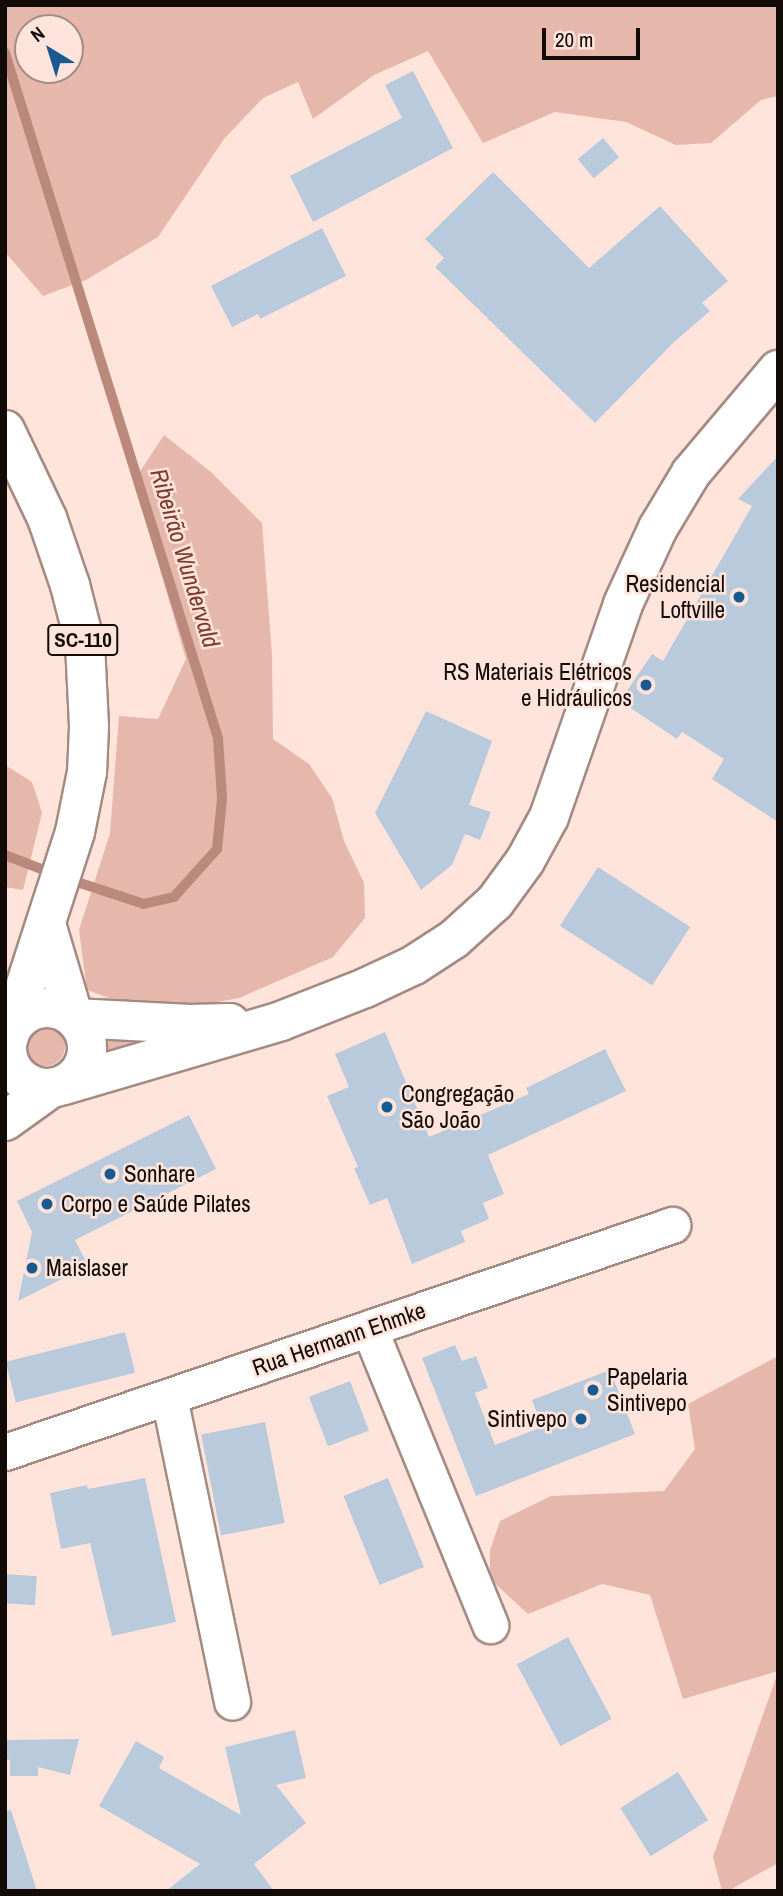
<!DOCTYPE html>
<meta charset="utf-8">
<style>
body{margin:0}
#map{position:relative;width:783px;height:1896px;overflow:hidden;background:#ffe4dc;font-family:"Archivo Narrow",sans-serif}
div>[style]{position:absolute}
.green>*{inset:0;background:#e5b8ab}
.round{border-radius:50%}
.stream>*{height:10px;margin:-5px;padding:0 5px;transform-origin:5px;border-radius:5px;background:#bb897b}
.building>*{inset:0;background:#b8cadc;transform-origin:0 0}
.roads{filter:drop-shadow(2px 0 #a38b83) drop-shadow(-2px 0 #a38b83) drop-shadow(0 2px #a38b83) drop-shadow(0 -2px #a38b83)}
.minor>*{height:35px;margin:-17.5px;padding:0 17.5px;transform-origin:17.5px;border-radius:17.5px;background:#fff}
.tertiary>*{height:38px;margin:-19px;padding:0 19px;transform-origin:19px;border-radius:19px;background:#fff}
.primary>*{height:38px;margin:-19px;padding:0 19px;transform-origin:19px;border-radius:19px;background:#fff}
.primary>.ring{margin:-19px;padding:0;box-sizing:content-box;background:none;border:38px solid #fff;border-radius:50%}
.dots>*{width:19px;height:19px;translate:-50% -50%;box-sizing:border-box;border:4px solid #ffe4dc;border-radius:50%}
span{translate:-50% -50%;white-space:nowrap;text-align:center;line-height:1.15;-webkit-text-stroke:5px #ffe4dc;paint-order:stroke}
.shield-label span{padding:2px 5px;background:#ffe4dc;border:2px solid;border-radius:5px;-webkit-text-stroke-width:0}
.shield-label{font-size:21px;color:#130b08;font-weight:700}
.poi-label{font-size:23px;color:#130b08}
.right{translate:-100% -50%;text-align:right}
.left{translate:0 -50%;text-align:left}
.street-label{font-size:23px;color:#130b08}
.water-label{font-size:24px;color:#7c3b28;font-style:italic}
.frame{position:absolute;inset:0;border:7px solid #130b08;pointer-events:none}
.north{position:absolute;left:14px;top:14px;width:70px;height:70px;box-sizing:border-box;background:#ffe4dc;border:2px solid #a18d87;border-radius:50%;rotate:322deg;font-size:19px;font-weight:700;line-height:28px;text-align:center;color:#130b08}
.north::after{content:'';display:block;margin:auto;width:24px;height:32px;background:#195b91;clip-path:polygon(50% 0,100% 100%,50% 72%,0 100%)}
.scale{position:absolute;left:542px;top:28px;width:98px;height:32px;box-sizing:border-box;border:4px solid #130b08;border-top:0;padding-left:9px;font-size:21px;line-height:24px;white-space:nowrap;color:#130b08;-webkit-text-stroke:5px #ffe4dc;paint-order:stroke}
</style>
<div id="map">
<div class="green">
<div style="clip-path:polygon(evenodd,5px 5px,778px 5px,778px 96px,761px 100px,711px 143px,676px 145px,626px 122px,555px 112px,483px 143px,428px 51px,374px 75px,313px 119px,298px 82px,263px 98px,224px 139px,158px 237px,86px 280px,43px 296px,5px 252px,5px 5px,70px 28px,70px 70px,28px 70px,28px 28px,70px 28px)"></div>
<div style="clip-path:polygon(164px 435px,211px 472px,262px 523px,272px 655px,273px 739px,309px 764px,332px 798px,344px 841px,364px 883px,365px 918px,333px 957px,239px 998px,181px 1009px,140px 1009px,87px 990px,79px 930px,110px 833px,119px 716px,158px 719px,186px 659px,159px 566px,139px 473px)"></div>
<div style="clip-path:polygon(5px 765px,32px 782px,42px 813px,23px 890px,5px 887px)"></div>
<div class="round" style="left:25px;top:1026px;width:40px;height:40px"></div>
<div style="clip-path:polygon(98px 1033px,179px 1033px,96px 1065px,104px 1050px)"></div>
<div style="clip-path:polygon(778px 1356px,778px 1671px,683px 1699px,650px 1595px,602px 1584px,528px 1614px,490px 1579px,490px 1550px,500px 1521px,551px 1496px,664px 1491px,695px 1449px,688px 1404px)"></div>
<div style="clip-path:polygon(778px 1672px,778px 1863px,728px 1891px,722px 1891px,713px 1857px)"></div>
</div>
<div class="stream">
<div style="left:5px;top:53px;width:717px;rotate:72.73deg"></div>
<div style="left:218px;top:738px;width:61px;rotate:86.2deg"></div>
<div style="left:222px;top:799px;width:50px;rotate:95.7deg"></div>
<div style="left:217px;top:849px;width:64px;rotate:131.9deg"></div>
<div style="left:174px;top:897px;width:31px;rotate:167deg"></div>
<div style="left:144px;top:904px;width:80px;rotate:-161.8deg"></div>
<div style="left:5px;top:855px;width:53px;rotate:21.2deg"></div>
</div>
<div class="building">
<div style="clip-path:polygon(413px 71px,453px 148px,313px 222px,290px 176px,402px 118px,385px 85px)"></div>
<div style="left:603px;top:138px;width:25px;height:33px;rotate:50deg"></div>
<div style="clip-path:polygon(493px 172px,589px 268px,660px 206px,728px 281px,702px 303px,710px 311px,674px 342px,595px 423px,435px 267px,444px 258px,425px 239px)"></div>
<div style="clip-path:polygon(322px 228px,346px 276px,260px 319px,258px 314px,232px 327px,211px 286px)"></div>
<div style="clip-path:polygon(778px 456px,778px 822px,712px 779px,724px 759px,682px 732px,677px 739px,620px 701px,652px 654px,663px 661px,752px 506px,738px 499px)"></div>
<div style="clip-path:polygon(426px 711px,492px 741px,469px 805px,491px 812px,480px 840px,465px 834px,452px 865px,421px 890px,375px 813px)"></div>
<div style="left:598px;top:867px;width:110px;height:70px;rotate:33deg"></div>
<div style="clip-path:polygon(385px 1032px,429px 1137px,529px 1094px,526px 1088px,605px 1049px,626px 1091px,488px 1155px,504px 1194px,483px 1203px,489px 1219px,461px 1231px,465px 1242px,412px 1264px,387px 1198px,370px 1205px,354px 1168px,358px 1167px,327px 1096px,349px 1087px,335px 1054px)"></div>
<div style="clip-path:polygon(189px 1115px,216px 1169px,75px 1240px,88px 1266px,18px 1301px,32px 1232px,17px 1201px)"></div>
<div style="left:125px;top:1332px;width:42px;height:123px;rotate:76deg"></div>
<div style="clip-path:polygon(455px 1345px,462px 1361px,476px 1356px,488px 1388px,475px 1393px,495px 1445px,542px 1427px,532px 1400px,610px 1370px,635px 1434px,476px 1496px,422px 1358px)"></div>
<div style="left:350px;top:1381px;width:53px;height:44px;rotate:69deg"></div>
<div style="left:265px;top:1422px;width:103px;height:65px;rotate:79deg"></div>
<div style="clip-path:polygon(145px 1478px,176px 1622px,112px 1636px,90px 1543px,61px 1549px,50px 1493px,87px 1485px,88px 1489px)"></div>
<div style="left:388px;top:1478px;width:96px;height:48px;rotate:68deg"></div>
<div style="left:5px;top:1574px;width:32px;height:29px;rotate:4deg"></div>
<div style="left:568px;top:1637px;width:93px;height:58px;rotate:62deg"></div>
<div style="clip-path:polygon(295px 1730px,306px 1778px,276px 1785px,306px 1823px,254px 1864px,274px 1891px,166px 1891px,200px 1864px,99px 1806px,136px 1741px,164px 1757px,159px 1768px,241px 1815px,225px 1747px)"></div>
<div style="clip-path:polygon(79px 1739px,70px 1775px,38px 1767px,38px 1776px,10px 1776px,10px 1760px,5px 1759px,5px 1740px)"></div>
<div style="left:678px;top:1772px;width:57px;height:68px;rotate:58deg"></div>
<div style="clip-path:polygon(11px 1810px,37px 1891px,5px 1891px,5px 1811px)"></div>
</div>
<div class="roads">
<div class="minor">
<div style="left:369px;top:1328px;width:321px;rotate:67.8deg"></div>
<div style="left:169px;top:1397px;width:311px;rotate:78.3deg"></div>
<div style="left:5px;top:1452px;width:705px;rotate:-18.79deg"></div>
</div>
<div class="tertiary">
<div style="left:74px;top:1018px;width:116px;rotate:3deg"></div>
<div style="left:190px;top:1024px;width:40px;rotate:-1.4deg"></div>
<div style="left:64px;top:1085px;width:226px;rotate:-16.4deg"></div>
<div style="left:281px;top:1021px;width:90px;rotate:-21.4deg"></div>
<div style="left:365px;top:988px;width:54px;rotate:-25.1deg"></div>
<div style="left:414px;top:965px;width:48px;rotate:-33deg"></div>
<div style="left:454px;top:939px;width:55px;rotate:-42.1deg"></div>
<div style="left:495px;top:902px;width:51px;rotate:-53.8deg"></div>
<div style="left:525px;top:861px;width:50px;rotate:-61.4deg"></div>
<div style="left:549px;top:817px;width:225px;rotate:-70.8deg"></div>
<div style="left:623px;top:604px;width:84px;rotate:-65.3deg"></div>
<div style="left:658px;top:528px;width:64px;rotate:-59deg"></div>
<div style="left:691px;top:473px;width:135px;rotate:-49.8deg"></div>
</div>
<div class="primary">
<div style="left:5px;top:430px;width:98px;rotate:64.5deg"></div>
<div style="left:47px;top:518px;width:71px;rotate:71.1deg"></div>
<div style="left:70px;top:585px;width:61px;rotate:75.7deg"></div>
<div style="left:85px;top:644px;width:83px;rotate:87.2deg"></div>
<div style="left:89px;top:727px;width:45px;rotate:92.5deg"></div>
<div style="left:87px;top:772px;width:61px;rotate:101.3deg"></div>
<div style="left:75px;top:832px;width:228px;rotate:107.9deg"></div>
<div style="left:46px;top:924px;width:98px;rotate:73.4deg"></div>
<div class="ring" style="left:7px;top:1008px;width:42px;height:42px"></div>
<div style="left:5px;top:1121px;width:57px;rotate:-35.7deg"></div>
</div>
</div>
<div class="dots">
<div style="left:739px;top:597px;background:#195b91"></div>
<div style="left:646px;top:685px;background:#195b91"></div>
<div style="left:387px;top:1107px;background:#195b91"></div>
<div style="left:110px;top:1174px;background:#195b91"></div>
<div style="left:47px;top:1204px;background:#195b91"></div>
<div style="left:32px;top:1268px;background:#195b91"></div>
<div style="left:593px;top:1390px;background:#195b91"></div>
<div style="left:581px;top:1419px;background:#195b91"></div>
</div>
<div class="shield-label">
<span style="left:83px;top:640px">SC-110</span>
</div>
<div class="poi-label">
<span class="right" style="left:725px;top:597px">Residencial<br>Loftville</span>
<span class="right" style="left:632px;top:685px">RS Materiais Elétricos<br>e Hidráulicos</span>
<span class="left" style="left:401px;top:1107px">Congregação<br>São João</span>
<span class="left" style="left:124px;top:1174px">Sonhare</span>
<span class="left" style="left:61px;top:1204px">Corpo e Saúde Pilates</span>
<span class="left" style="left:46px;top:1268px">Maislaser</span>
<span class="left" style="left:607px;top:1390px">Papelaria<br>Sintivepo</span>
<span class="right" style="left:567px;top:1419px">Sintivepo</span>
</div>
<div class="street-label">
<span style="left:339px;top:1339px;rotate:-19deg">Rua Hermann Ehmke</span>
</div>
<div class="water-label">
<span style="left:185px;top:558px;rotate:73deg">Ribeirão Wundervald</span>
</div>
<div class="frame"></div>
<div class="north">N</div>
<div class="scale">20 m</div>
</div>
